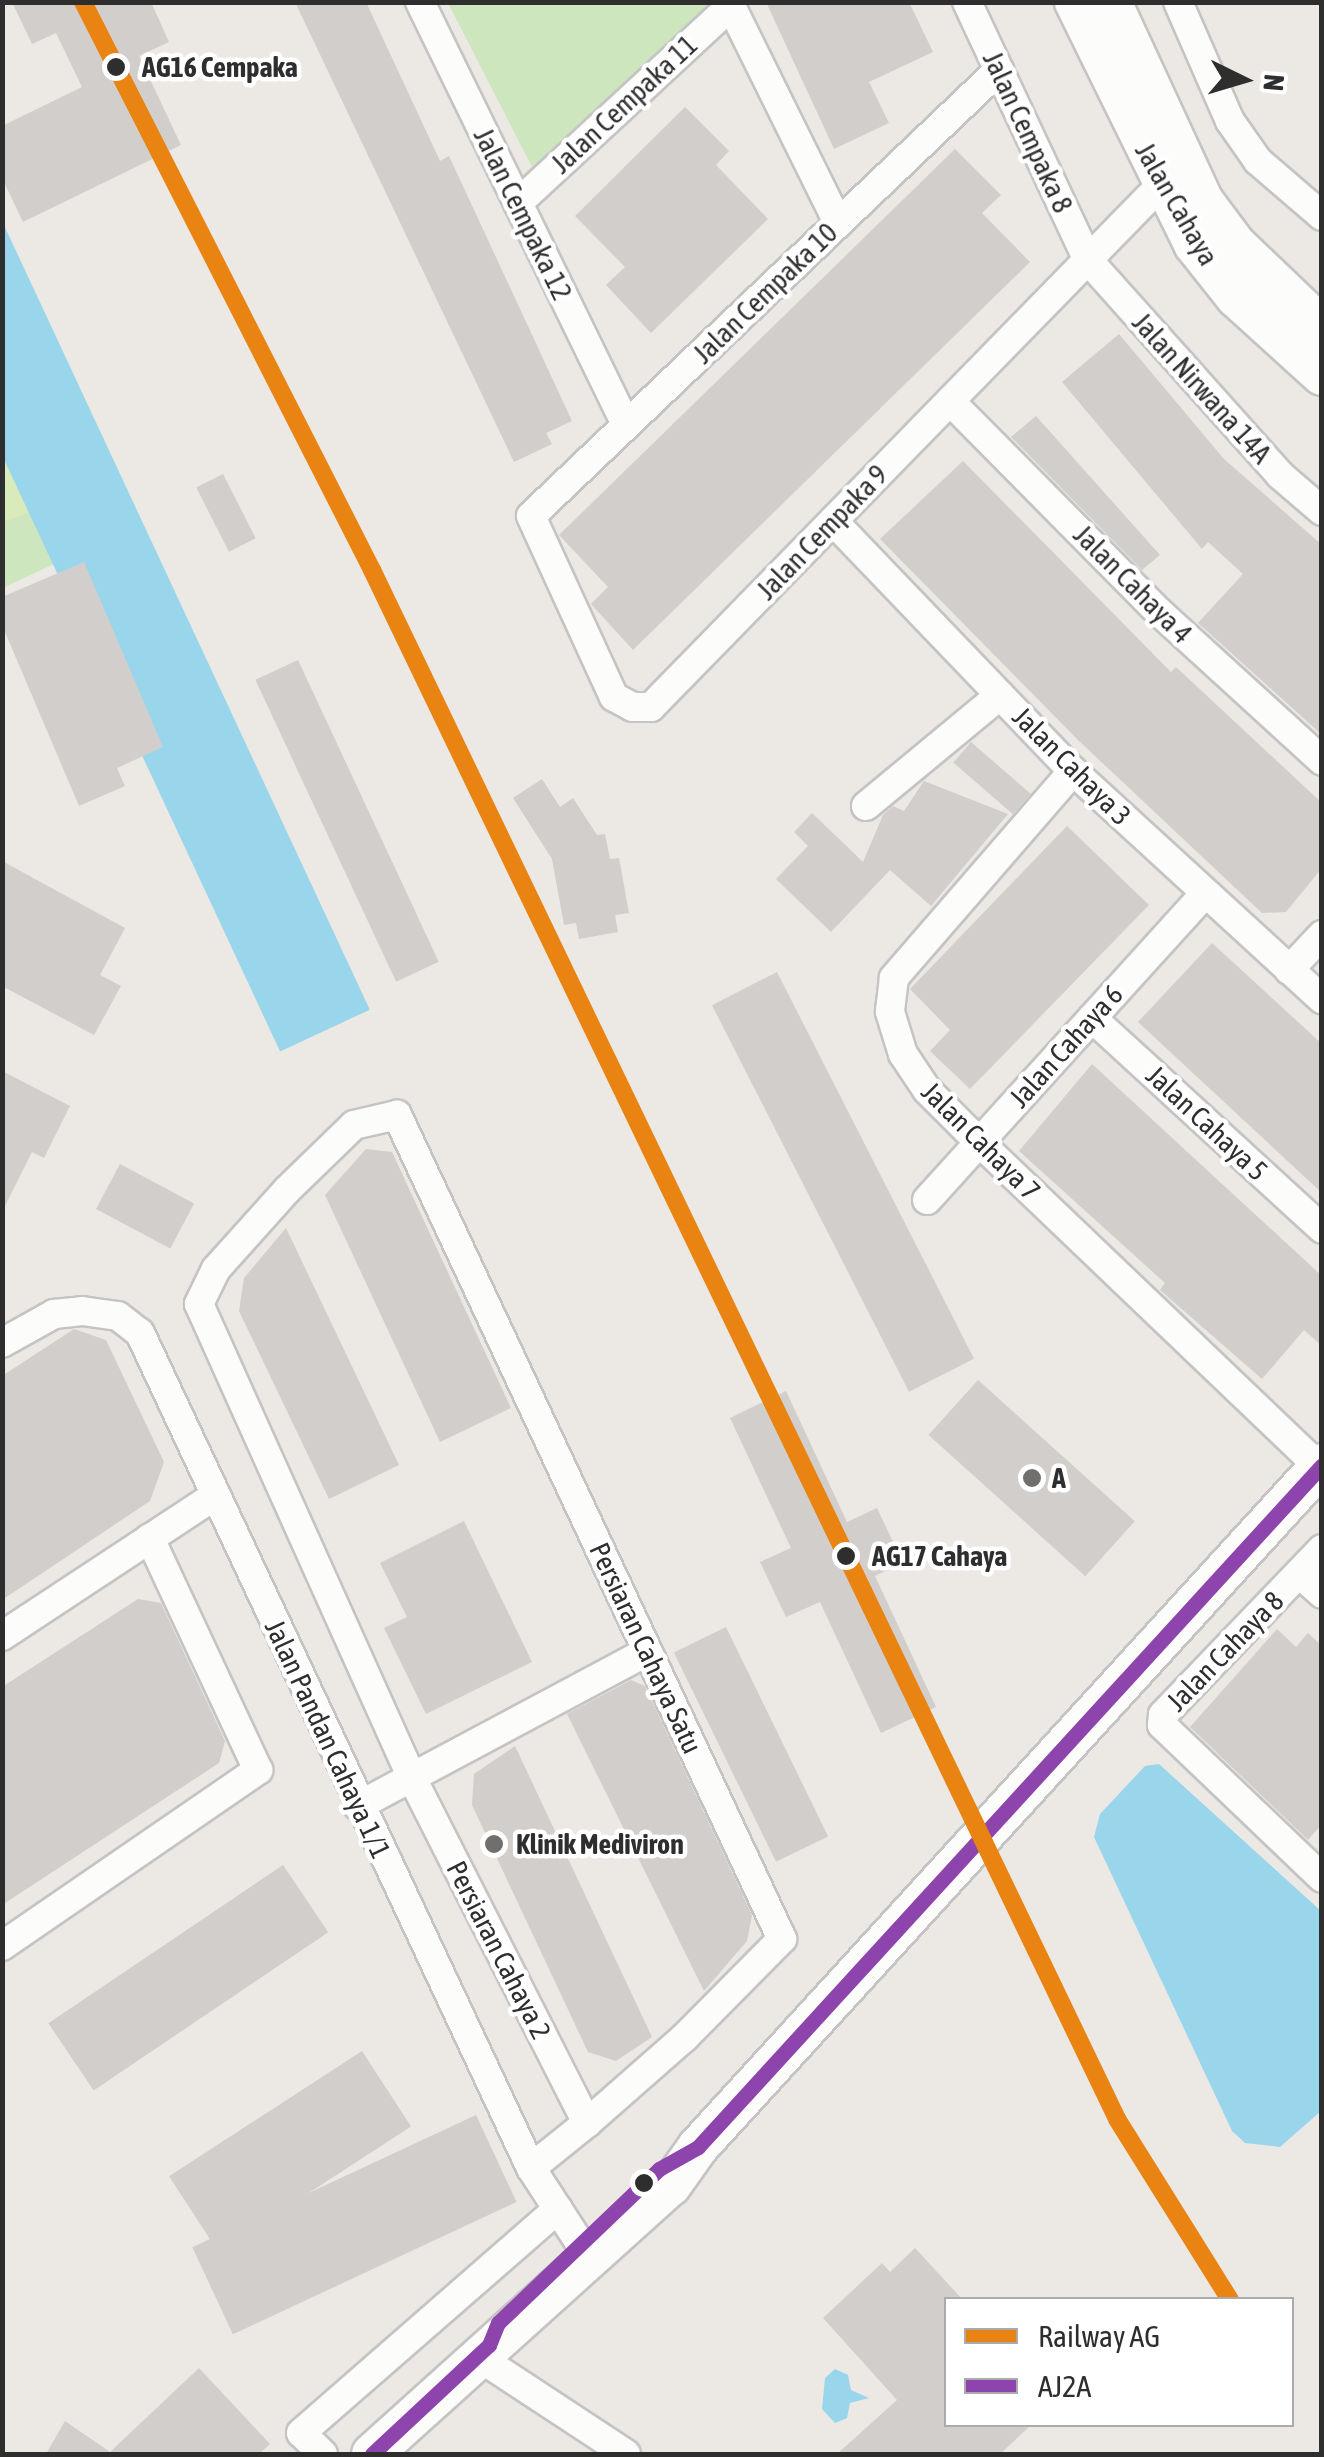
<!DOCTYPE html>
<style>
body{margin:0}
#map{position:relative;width:1324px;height:2457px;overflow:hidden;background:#ece8e4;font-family:"Asap Condensed",sans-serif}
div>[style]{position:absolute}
.green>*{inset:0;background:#cee6be}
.pitch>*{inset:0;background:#d9eabb}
.water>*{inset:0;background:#99d6ec;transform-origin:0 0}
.building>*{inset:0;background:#d1cecb;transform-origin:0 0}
.roads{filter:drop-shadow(2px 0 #c5c4c5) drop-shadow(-2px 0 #c5c4c5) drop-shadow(0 2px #c5c4c5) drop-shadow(0 -2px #c5c4c5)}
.street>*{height:28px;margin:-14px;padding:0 14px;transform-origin:14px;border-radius:14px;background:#fcfcfb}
.secondary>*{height:40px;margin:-20px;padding:0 20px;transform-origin:20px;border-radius:20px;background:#fcfcfb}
.bus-1>*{height:15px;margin:-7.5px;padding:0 7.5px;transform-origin:7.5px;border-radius:7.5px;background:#8e44ad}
.rail-1>*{height:18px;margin:-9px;padding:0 9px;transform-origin:9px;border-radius:9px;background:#e98413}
.dots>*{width:28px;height:28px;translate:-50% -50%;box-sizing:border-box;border:5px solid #fff;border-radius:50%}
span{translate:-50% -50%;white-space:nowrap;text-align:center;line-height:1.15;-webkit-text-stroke:9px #fff;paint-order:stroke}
.stop-label{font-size:28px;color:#2e2e2e;font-weight:700}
.left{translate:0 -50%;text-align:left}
.street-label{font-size:28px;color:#2e2e2e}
.poi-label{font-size:28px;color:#2e2e2e;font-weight:700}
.frame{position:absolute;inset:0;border:5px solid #2e2e2e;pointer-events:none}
.legend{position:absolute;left:944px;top:2297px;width:350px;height:130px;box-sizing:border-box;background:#fff;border:2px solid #ababab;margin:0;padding:12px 18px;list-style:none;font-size:30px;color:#2e2e2e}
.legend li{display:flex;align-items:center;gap:20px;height:50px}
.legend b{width:50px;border:2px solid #ababab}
.north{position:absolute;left:1194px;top:30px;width:100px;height:100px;-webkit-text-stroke:8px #fff;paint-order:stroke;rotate:95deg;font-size:28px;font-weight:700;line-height:40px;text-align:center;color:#2e2e2e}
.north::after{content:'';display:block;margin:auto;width:35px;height:45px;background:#2e2e2e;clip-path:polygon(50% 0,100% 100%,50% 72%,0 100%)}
</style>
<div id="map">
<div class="green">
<div style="clip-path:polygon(712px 3px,532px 167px,448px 3px,448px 2px)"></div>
<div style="clip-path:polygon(11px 384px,94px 545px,3px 588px,2px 387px)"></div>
</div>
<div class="pitch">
<div style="clip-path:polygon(8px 452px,30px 512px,3px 522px,3px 454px)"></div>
</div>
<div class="water">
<div style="left:3px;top:223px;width:868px;height:99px;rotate:65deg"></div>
<div style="clip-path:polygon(1159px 1764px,1321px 1911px,1321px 2111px,1280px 2147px,1245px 2143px,1232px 2131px,1094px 1837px,1100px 1814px,1145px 1766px)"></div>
<div style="clip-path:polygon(835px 2369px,848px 2375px,851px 2390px,869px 2398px,850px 2403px,847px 2418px,835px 2423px,822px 2409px,825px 2378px)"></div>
</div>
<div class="building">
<div style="clip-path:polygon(12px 2px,151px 2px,169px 42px,139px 56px,181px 145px,23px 222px,2px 178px,2px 126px,82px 87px,56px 33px,32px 44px)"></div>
<div style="clip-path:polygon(295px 2px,366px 2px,440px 161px,449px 156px,572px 421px,546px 433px,552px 444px,514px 462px)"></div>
<div style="clip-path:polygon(766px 2px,909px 2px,933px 52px,869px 82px,889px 123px,834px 149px)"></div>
<div style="clip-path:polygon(685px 107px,729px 151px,716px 165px,768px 219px,651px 333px,606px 285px,625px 267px,575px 216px)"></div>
<div style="clip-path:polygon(955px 149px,1001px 195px,982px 213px,1030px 262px,633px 650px,591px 604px,608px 587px,559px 535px)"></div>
<div style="clip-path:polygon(1119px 334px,1224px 459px,1322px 545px,1322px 735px,1198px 623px,1243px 574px,1208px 542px,1202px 549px,1062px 382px)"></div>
<div style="clip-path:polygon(1036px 416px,1160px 555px,1142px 570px,1011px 437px)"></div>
<div style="clip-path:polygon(963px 461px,1171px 672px,1176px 667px,1322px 803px,1322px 868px,1286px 912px,1262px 913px,1078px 740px,880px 539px)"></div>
<div style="left:223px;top:474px;width:72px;height:30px;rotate:63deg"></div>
<div style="clip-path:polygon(84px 562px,163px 747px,117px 768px,125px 786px,79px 806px,2px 625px,2px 597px)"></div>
<div style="left:298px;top:660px;width:333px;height:47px;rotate:65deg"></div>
<div style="left:971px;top:742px;width:79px;height:27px;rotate:41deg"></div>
<div style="clip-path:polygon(542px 779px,560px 807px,573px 798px,597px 835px,605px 834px,610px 859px,619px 858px,629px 913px,615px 915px,618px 932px,579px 939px,576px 923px,564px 925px,552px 859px,513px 798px)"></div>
<div style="clip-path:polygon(924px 781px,1008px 814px,931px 906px,890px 870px,831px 932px,776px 879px,808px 846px,794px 832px,812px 813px,863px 862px,883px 815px,893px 806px,904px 811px)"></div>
<div style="clip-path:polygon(1067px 826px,1149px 905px,970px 1089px,930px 1051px,950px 1030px,910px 989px)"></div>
<div style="clip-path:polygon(2px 861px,125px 928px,100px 975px,121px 986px,94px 1035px,2px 986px)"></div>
<div style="clip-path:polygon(1212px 943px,1322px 1044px,1322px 1193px,1138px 1022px)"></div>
<div style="left:777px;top:972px;width:434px;height:73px;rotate:63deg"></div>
<div style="clip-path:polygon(1092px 1064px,1322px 1276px,1322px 1346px,1304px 1330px,1262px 1379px,1160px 1290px,1165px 1283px,1019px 1151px)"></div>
<div style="clip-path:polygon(2px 1071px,70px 1106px,44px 1158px,32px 1152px,2px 1212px)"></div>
<div style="clip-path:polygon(366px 1149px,392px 1152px,511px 1408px,440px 1442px,325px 1195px)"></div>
<div style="left:120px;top:1164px;width:84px;height:51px;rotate:28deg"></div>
<div style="clip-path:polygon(286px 1228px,399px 1465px,329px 1499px,239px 1311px,244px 1278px)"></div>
<div style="clip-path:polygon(74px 1329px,106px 1340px,164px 1462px,150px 1501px,2px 1600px,2px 1376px)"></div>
<div style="left:978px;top:1380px;width:211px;height:74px;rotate:42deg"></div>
<div style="clip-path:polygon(786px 1391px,847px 1522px,877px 1508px,903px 1563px,875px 1576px,936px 1707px,881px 1733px,820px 1602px,786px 1617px,760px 1562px,791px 1548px,730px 1418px)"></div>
<div style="clip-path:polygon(464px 1521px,532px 1662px,426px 1714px,384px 1628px,407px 1617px,380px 1563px)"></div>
<div style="clip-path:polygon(138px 1599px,161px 1603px,225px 1741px,219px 1763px,2px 1905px,2px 1687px)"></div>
<div style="left:726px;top:1627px;width:233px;height:58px;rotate:64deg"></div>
<div style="clip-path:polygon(1277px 1629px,1296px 1647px,1308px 1633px,1322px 1646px,1322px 1824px,1308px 1840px,1190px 1727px)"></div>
<div style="clip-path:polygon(631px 1680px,645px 1686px,752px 1915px,747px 1941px,704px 1991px,567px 1714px)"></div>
<div style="clip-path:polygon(515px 1746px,652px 2037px,616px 2061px,588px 2052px,472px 1805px,474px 1774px)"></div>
<div style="left:283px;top:1865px;width:81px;height:283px;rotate:56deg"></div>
<div style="left:362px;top:2051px;width:90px;height:230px;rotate:57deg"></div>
<div style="left:476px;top:2115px;width:96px;height:313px;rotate:65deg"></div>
<div style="clip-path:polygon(915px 2248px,963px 2300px,946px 2300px,946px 2424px,1032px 2424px,1000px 2454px,837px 2454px,897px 2400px,823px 2318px,882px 2263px,890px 2272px)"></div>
<div style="clip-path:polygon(199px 2368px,270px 2444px,259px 2454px,46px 2454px,65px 2421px,110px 2452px)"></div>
</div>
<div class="roads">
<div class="street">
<div style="left:420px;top:2px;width:470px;rotate:64deg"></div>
<div style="left:729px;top:2px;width:246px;rotate:63.7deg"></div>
<div style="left:967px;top:2px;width:285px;rotate:64.9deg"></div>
<div style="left:1088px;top:260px;width:288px;rotate:48.2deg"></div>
<div style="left:1280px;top:475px;width:55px;rotate:40.6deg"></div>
<div style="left:1178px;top:2px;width:130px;rotate:66.4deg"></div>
<div style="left:1230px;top:121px;width:49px;rotate:55deg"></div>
<div style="left:1258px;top:161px;width:84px;rotate:40.7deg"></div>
<div style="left:999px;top:70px;width:646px;rotate:136.38deg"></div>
<div style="left:531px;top:516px;width:199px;rotate:65.4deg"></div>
<div style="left:614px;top:697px;width:21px;rotate:28deg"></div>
<div style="left:633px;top:707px;width:18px"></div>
<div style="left:651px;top:707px;width:728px;rotate:-45.67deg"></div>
<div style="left:518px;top:203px;width:290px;rotate:-42.8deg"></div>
<div style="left:950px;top:401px;width:296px;rotate:45.3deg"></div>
<div style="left:1158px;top:611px;width:222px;rotate:42.4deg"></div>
<div style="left:833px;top:521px;width:347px;rotate:46.2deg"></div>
<div style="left:1073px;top:771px;width:338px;rotate:42.5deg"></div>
<div style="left:1073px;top:771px;width:274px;rotate:130.9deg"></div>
<div style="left:894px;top:978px;width:34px;rotate:97deg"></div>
<div style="left:890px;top:1012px;width:44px;rotate:72.8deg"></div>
<div style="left:903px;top:1054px;width:43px;rotate:56.3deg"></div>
<div style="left:927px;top:1090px;width:74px;rotate:45deg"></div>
<div style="left:979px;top:1142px;width:470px;rotate:43.7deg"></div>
<div style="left:866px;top:806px;width:174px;rotate:-39.6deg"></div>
<div style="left:1289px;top:970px;width:48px;rotate:-46.7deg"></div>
<div style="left:1092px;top:1018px;width:312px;rotate:42.5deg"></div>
<div style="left:927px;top:1200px;width:414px;rotate:-47.8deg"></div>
<div style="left:2px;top:1343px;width:60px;rotate:-29.1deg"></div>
<div style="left:54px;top:1314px;width:28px;rotate:-6deg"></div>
<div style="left:82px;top:1311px;width:36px;rotate:8deg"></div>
<div style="left:118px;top:1316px;width:28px;rotate:38deg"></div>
<div style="left:140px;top:1333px;width:922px;rotate:64.91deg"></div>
<div style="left:531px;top:2168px;width:112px;rotate:57deg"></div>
<div style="left:1322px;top:1549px;width:230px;rotate:133.8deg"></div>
<div style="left:1163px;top:1715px;width:10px;rotate:96deg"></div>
<div style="left:1162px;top:1725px;width:221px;rotate:43.7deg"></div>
<div style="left:1299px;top:1573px;width:31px;rotate:42deg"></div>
<div style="left:2px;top:1636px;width:256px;rotate:-33.4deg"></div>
<div style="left:358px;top:1806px;width:327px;rotate:-28.1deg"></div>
<div style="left:2px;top:1946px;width:311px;rotate:-34.5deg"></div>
<div style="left:258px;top:1770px;width:256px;rotate:-115deg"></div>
<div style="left:531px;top:2168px;width:72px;rotate:-38.8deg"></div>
<div style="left:587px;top:2123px;width:130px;rotate:-41.3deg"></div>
<div style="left:685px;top:2037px;width:138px;rotate:-45.3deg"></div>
<div style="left:782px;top:1939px;width:910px;rotate:-115.04deg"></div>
<div style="left:397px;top:1115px;width:44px;rotate:166.9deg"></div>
<div style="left:354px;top:1125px;width:93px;rotate:135.9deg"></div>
<div style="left:287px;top:1190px;width:106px;rotate:131.9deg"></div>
<div style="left:216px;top:1269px;width:39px;rotate:116deg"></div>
<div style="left:199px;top:1304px;width:517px;rotate:65.81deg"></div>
<div style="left:411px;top:1776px;width:389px;rotate:63.1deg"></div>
<div style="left:477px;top:2356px;width:178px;rotate:33.3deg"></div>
<div style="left:323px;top:2454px;width:30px;rotate:-136deg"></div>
<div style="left:301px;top:2433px;width:341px;rotate:-41.1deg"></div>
</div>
<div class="secondary">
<div style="left:1075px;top:2px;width:270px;rotate:63.8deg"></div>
<div style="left:1194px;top:244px;width:68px;rotate:51.6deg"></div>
<div style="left:1236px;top:297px;width:116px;rotate:42.2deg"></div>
<div style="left:1111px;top:2px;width:219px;rotate:65.2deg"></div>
<div style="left:1203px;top:201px;width:54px;rotate:53.3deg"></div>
<div style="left:1235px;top:244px;width:120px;rotate:43.7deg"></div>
<div style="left:372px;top:2454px;width:402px;rotate:-42deg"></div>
<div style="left:671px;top:2185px;width:47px;rotate:-54.6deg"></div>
<div style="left:698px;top:2147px;width:925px;rotate:-47.58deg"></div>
</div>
</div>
<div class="bus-1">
<div style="left:372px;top:2454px;width:160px;rotate:-43deg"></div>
<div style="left:489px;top:2345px;width:24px;rotate:-68deg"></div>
<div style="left:498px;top:2323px;width:223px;rotate:-43.7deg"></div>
<div style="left:659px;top:2169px;width:45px;rotate:-29.4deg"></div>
<div style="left:698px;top:2147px;width:924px;rotate:-47.54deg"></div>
</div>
<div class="rail-1">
<div style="left:83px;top:2px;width:637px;rotate:63.03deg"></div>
<div style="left:372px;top:570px;width:1719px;rotate:64.31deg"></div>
<div style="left:1117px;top:2119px;width:213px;rotate:58deg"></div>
</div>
<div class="dots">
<div style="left:116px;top:67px;background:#2e2e2e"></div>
<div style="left:1032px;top:1478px;background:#706f6e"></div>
<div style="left:846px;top:1556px;background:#2e2e2e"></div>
<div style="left:494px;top:1844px;background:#706f6e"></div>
<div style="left:644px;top:2183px;background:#2e2e2e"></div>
</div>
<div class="stop-label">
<span class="left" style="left:142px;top:67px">AG16 Cempaka</span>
<span class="left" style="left:872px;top:1556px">AG17 Cahaya</span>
</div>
<div class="street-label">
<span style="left:624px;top:104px;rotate:-43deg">Jalan Cempaka 11</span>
<span style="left:1028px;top:132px;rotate:65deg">Jalan Cempaka 8</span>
<span style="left:1177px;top:204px;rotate:60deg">Jalan Cahaya</span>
<span style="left:523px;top:214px;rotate:64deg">Jalan Cempaka 12</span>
<span style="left:765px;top:293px;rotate:-44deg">Jalan Cempaka 10</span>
<span style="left:1202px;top:388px;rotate:48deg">Jalan Nirwana 14A</span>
<span style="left:822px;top:532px;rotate:-46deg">Jalan Cempaka 9</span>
<span style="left:1133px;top:584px;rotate:45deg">Jalan Cahaya 4</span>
<span style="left:1072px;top:766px;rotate:45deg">Jalan Cahaya 3</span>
<span style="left:1066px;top:1046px;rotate:-48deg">Jalan Cahaya 6</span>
<span style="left:1207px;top:1123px;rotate:43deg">Jalan Cahaya 5</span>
<span style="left:981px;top:1141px;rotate:45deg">Jalan Cahaya 7</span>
<span style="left:646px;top:1648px;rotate:65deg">Persiaran Cahaya Satu</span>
<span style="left:1225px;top:1651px;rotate:-46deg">Jalan Cahaya 8</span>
<span style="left:328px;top:1739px;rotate:65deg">Jalan Pandan Cahaya 1/1</span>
<span style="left:499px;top:1950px;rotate:63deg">Persiaran Cahaya 2</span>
</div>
<div class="poi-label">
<span class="left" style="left:1052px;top:1478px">A</span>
<span class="left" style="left:516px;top:1844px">Klinik Mediviron</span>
</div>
<div class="frame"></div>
<ul class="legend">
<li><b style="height:12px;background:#e98413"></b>Railway AG</li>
<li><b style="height:12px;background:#8e44ad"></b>AJ2A</li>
</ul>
<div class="north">N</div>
</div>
